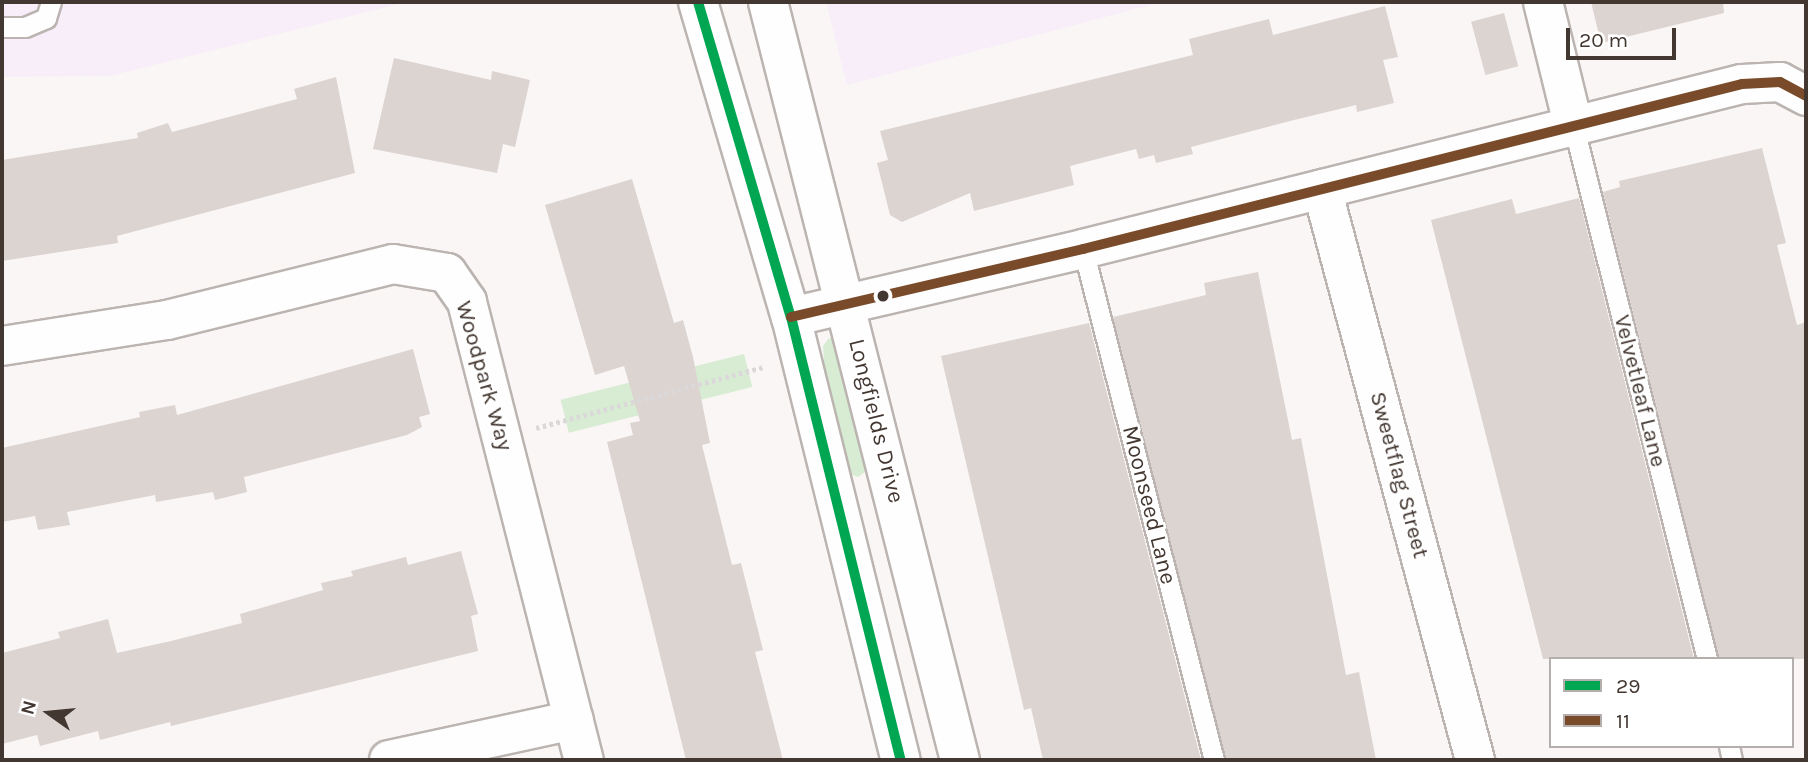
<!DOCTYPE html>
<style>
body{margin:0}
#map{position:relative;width:1808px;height:762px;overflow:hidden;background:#faf6f5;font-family:Karla,sans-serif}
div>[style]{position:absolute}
.commercial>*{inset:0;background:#f7eef9}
.green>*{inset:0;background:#d7ecd2;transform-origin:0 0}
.building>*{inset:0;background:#dcd4d1;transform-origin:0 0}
.path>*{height:4.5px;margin-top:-2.25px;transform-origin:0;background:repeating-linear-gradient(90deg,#dad8d8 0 3.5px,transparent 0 7px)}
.roads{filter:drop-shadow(2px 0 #bbb4b1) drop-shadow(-2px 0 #bbb4b1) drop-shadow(0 2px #bbb4b1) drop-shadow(0 -2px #bbb4b1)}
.service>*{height:19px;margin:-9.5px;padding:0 9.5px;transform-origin:9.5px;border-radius:9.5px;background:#fefefe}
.minor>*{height:38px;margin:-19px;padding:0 19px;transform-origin:19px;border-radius:19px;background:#fefefe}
.tertiary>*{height:38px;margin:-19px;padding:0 19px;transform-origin:19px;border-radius:19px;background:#fefefe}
.bus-1>*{height:10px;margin:-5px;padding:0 5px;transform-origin:5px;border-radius:5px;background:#00a651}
.bus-2>*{height:10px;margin:-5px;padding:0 5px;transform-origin:5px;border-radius:5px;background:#7a4b2a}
.dots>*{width:19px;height:19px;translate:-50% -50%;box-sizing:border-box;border:4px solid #fff;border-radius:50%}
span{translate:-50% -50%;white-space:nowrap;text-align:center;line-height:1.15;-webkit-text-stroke:5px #fff;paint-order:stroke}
.street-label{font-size:23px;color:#433731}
.frame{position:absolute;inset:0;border:4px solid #433731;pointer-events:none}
.legend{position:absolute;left:1549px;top:657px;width:245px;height:91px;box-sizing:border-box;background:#fff;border:2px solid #b4afad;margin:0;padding:9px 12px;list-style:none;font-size:21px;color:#433731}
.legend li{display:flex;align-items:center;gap:14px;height:35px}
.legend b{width:35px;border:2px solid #b4afad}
.north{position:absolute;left:14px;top:678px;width:70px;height:70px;-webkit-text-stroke:5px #fff;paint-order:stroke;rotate:285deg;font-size:19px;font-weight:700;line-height:28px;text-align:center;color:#433731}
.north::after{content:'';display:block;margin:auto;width:24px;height:32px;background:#433731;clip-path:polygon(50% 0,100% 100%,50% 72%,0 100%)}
.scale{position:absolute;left:1566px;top:28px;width:110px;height:32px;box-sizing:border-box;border:4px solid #433731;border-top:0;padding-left:9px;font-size:21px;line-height:24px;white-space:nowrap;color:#433731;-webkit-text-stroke:5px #fff;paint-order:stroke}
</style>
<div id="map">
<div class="commercial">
<div style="clip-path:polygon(2px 2px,407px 2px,110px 76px,2px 77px)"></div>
<div style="clip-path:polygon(826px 2px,1162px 2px,847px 85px)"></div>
</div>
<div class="green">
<div style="clip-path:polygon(829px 338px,835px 340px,869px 469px,858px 477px,850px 474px,825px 376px,823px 346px)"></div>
<div style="left:744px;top:354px;width:34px;height:189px;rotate:76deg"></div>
</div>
<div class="building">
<div style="clip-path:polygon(1591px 2px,1723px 2px,1724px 13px,1601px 43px)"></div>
<div style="clip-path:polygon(1385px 6px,1398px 57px,1383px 60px,1394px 103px,1357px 112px,1356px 105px,1294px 120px,1191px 147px,1193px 154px,1156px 163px,1154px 155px,1139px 159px,1136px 149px,1070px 166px,1074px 185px,974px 211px,970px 193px,902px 222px,890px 215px,877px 163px,888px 160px,880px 131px,1193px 55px,1189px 39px,1269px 19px,1273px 35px)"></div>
<div style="left:1504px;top:13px;width:55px;height:34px;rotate:75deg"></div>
<div style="clip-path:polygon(394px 58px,491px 80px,492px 71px,530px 80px,515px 147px,503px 144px,497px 173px,373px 149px)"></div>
<div style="clip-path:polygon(336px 77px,355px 173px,117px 236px,118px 243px,2px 261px,2px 160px,138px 138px,137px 133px,168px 123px,172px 132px,297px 99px,294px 89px)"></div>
<div style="clip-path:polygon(1762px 148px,1786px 243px,1777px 245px,1797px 325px,1806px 322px,1806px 659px,1719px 659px,1603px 192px,1620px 187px,1619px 181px)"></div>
<div style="clip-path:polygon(632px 179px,674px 323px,683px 320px,693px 357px,710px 443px,702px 445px,732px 565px,741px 563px,763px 650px,755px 652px,783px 760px,686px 760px,607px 442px,633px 435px,630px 423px,640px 421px,624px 366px,595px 375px,545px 205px)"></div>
<div style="clip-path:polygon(1579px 198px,1694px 659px,1543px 659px,1431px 220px,1512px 199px,1516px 214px)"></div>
<div style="clip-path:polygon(1258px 272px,1292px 440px,1301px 438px,1346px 675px,1359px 672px,1376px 760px,1226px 760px,1113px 317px,1206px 295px,1204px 283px)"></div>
<div style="clip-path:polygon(1089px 323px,1201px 760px,1043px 760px,1031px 708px,1024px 710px,941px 356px)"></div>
<div style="clip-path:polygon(413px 349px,430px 414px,419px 417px,422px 427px,407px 435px,244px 477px,247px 492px,215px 500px,213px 492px,156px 502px,155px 495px,67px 512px,70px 525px,38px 530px,35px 516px,2px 522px,2px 448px,140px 417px,139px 412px,175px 405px,177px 415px)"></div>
<div style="clip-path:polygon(461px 551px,478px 614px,471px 616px,478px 651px,171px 726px,170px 722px,100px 740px,98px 731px,40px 746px,37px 735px,2px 744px,2px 653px,60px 638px,58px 632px,108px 619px,117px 653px,171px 641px,242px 623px,240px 614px,323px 590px,321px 583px,353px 576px,351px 571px,406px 557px,408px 565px)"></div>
</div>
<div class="path">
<div style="left:536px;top:428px;width:236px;rotate:-15deg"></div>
</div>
<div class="roads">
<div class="service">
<div style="left:2px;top:27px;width:23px"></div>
<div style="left:25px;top:27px;width:23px;rotate:-23deg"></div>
<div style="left:46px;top:18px;width:17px;rotate:-73deg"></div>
<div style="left:1573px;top:124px;width:552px;rotate:75.94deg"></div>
<div style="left:1083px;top:249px;width:528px;rotate:75.62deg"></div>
<div style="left:1729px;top:746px;width:14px;rotate:78deg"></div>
</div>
<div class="minor">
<div style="left:1543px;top:2px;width:126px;rotate:76.2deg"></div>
<div style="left:1322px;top:189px;width:591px;rotate:75deg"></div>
<div style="left:791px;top:317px;width:300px;rotate:-13.1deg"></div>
<div style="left:1083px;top:249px;width:679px;rotate:-14.06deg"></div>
<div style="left:1742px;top:84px;width:38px;rotate:-3deg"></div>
<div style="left:1780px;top:82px;width:30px;rotate:28deg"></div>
<div style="left:2px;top:346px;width:167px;rotate:-9deg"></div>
<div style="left:167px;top:320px;width:233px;rotate:-13.9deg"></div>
<div style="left:393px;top:264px;width:55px;rotate:9.5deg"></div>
<div style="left:447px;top:273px;width:35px;rotate:55deg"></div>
<div style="left:467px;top:302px;width:473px;rotate:75.7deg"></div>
<div style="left:389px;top:760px;width:189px;rotate:-12.2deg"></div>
</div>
<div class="tertiary">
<div style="left:698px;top:2px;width:328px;rotate:73.6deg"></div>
<div style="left:791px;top:317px;width:456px;rotate:76.1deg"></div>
<div style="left:768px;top:2px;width:782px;rotate:75.79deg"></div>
</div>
</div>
<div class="bus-1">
<div style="left:698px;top:2px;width:328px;rotate:73.6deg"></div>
<div style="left:791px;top:317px;width:456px;rotate:76.1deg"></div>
</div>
<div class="bus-2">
<div style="left:791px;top:317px;width:300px;rotate:-13.1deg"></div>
<div style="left:1083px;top:249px;width:679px;rotate:-14.06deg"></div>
<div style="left:1742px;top:84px;width:38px;rotate:-3deg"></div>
<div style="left:1780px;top:82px;width:30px;rotate:28deg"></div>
</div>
<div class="dots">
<div style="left:883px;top:296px;background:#433731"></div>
</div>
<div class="street-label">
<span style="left:484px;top:376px;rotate:74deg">Woodpark Way</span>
<span style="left:1640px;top:391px;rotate:76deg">Velvetleaf Lane</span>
<span style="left:876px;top:421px;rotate:76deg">Longfields Drive</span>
<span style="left:1399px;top:475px;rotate:75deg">Sweetflag Street</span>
<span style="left:1149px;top:505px;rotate:76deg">Moonseed Lane</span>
</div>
<div class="frame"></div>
<ul class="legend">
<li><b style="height:9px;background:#00a651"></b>29</li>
<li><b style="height:9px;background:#7a4b2a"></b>11</li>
</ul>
<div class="north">N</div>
<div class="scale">20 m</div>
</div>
